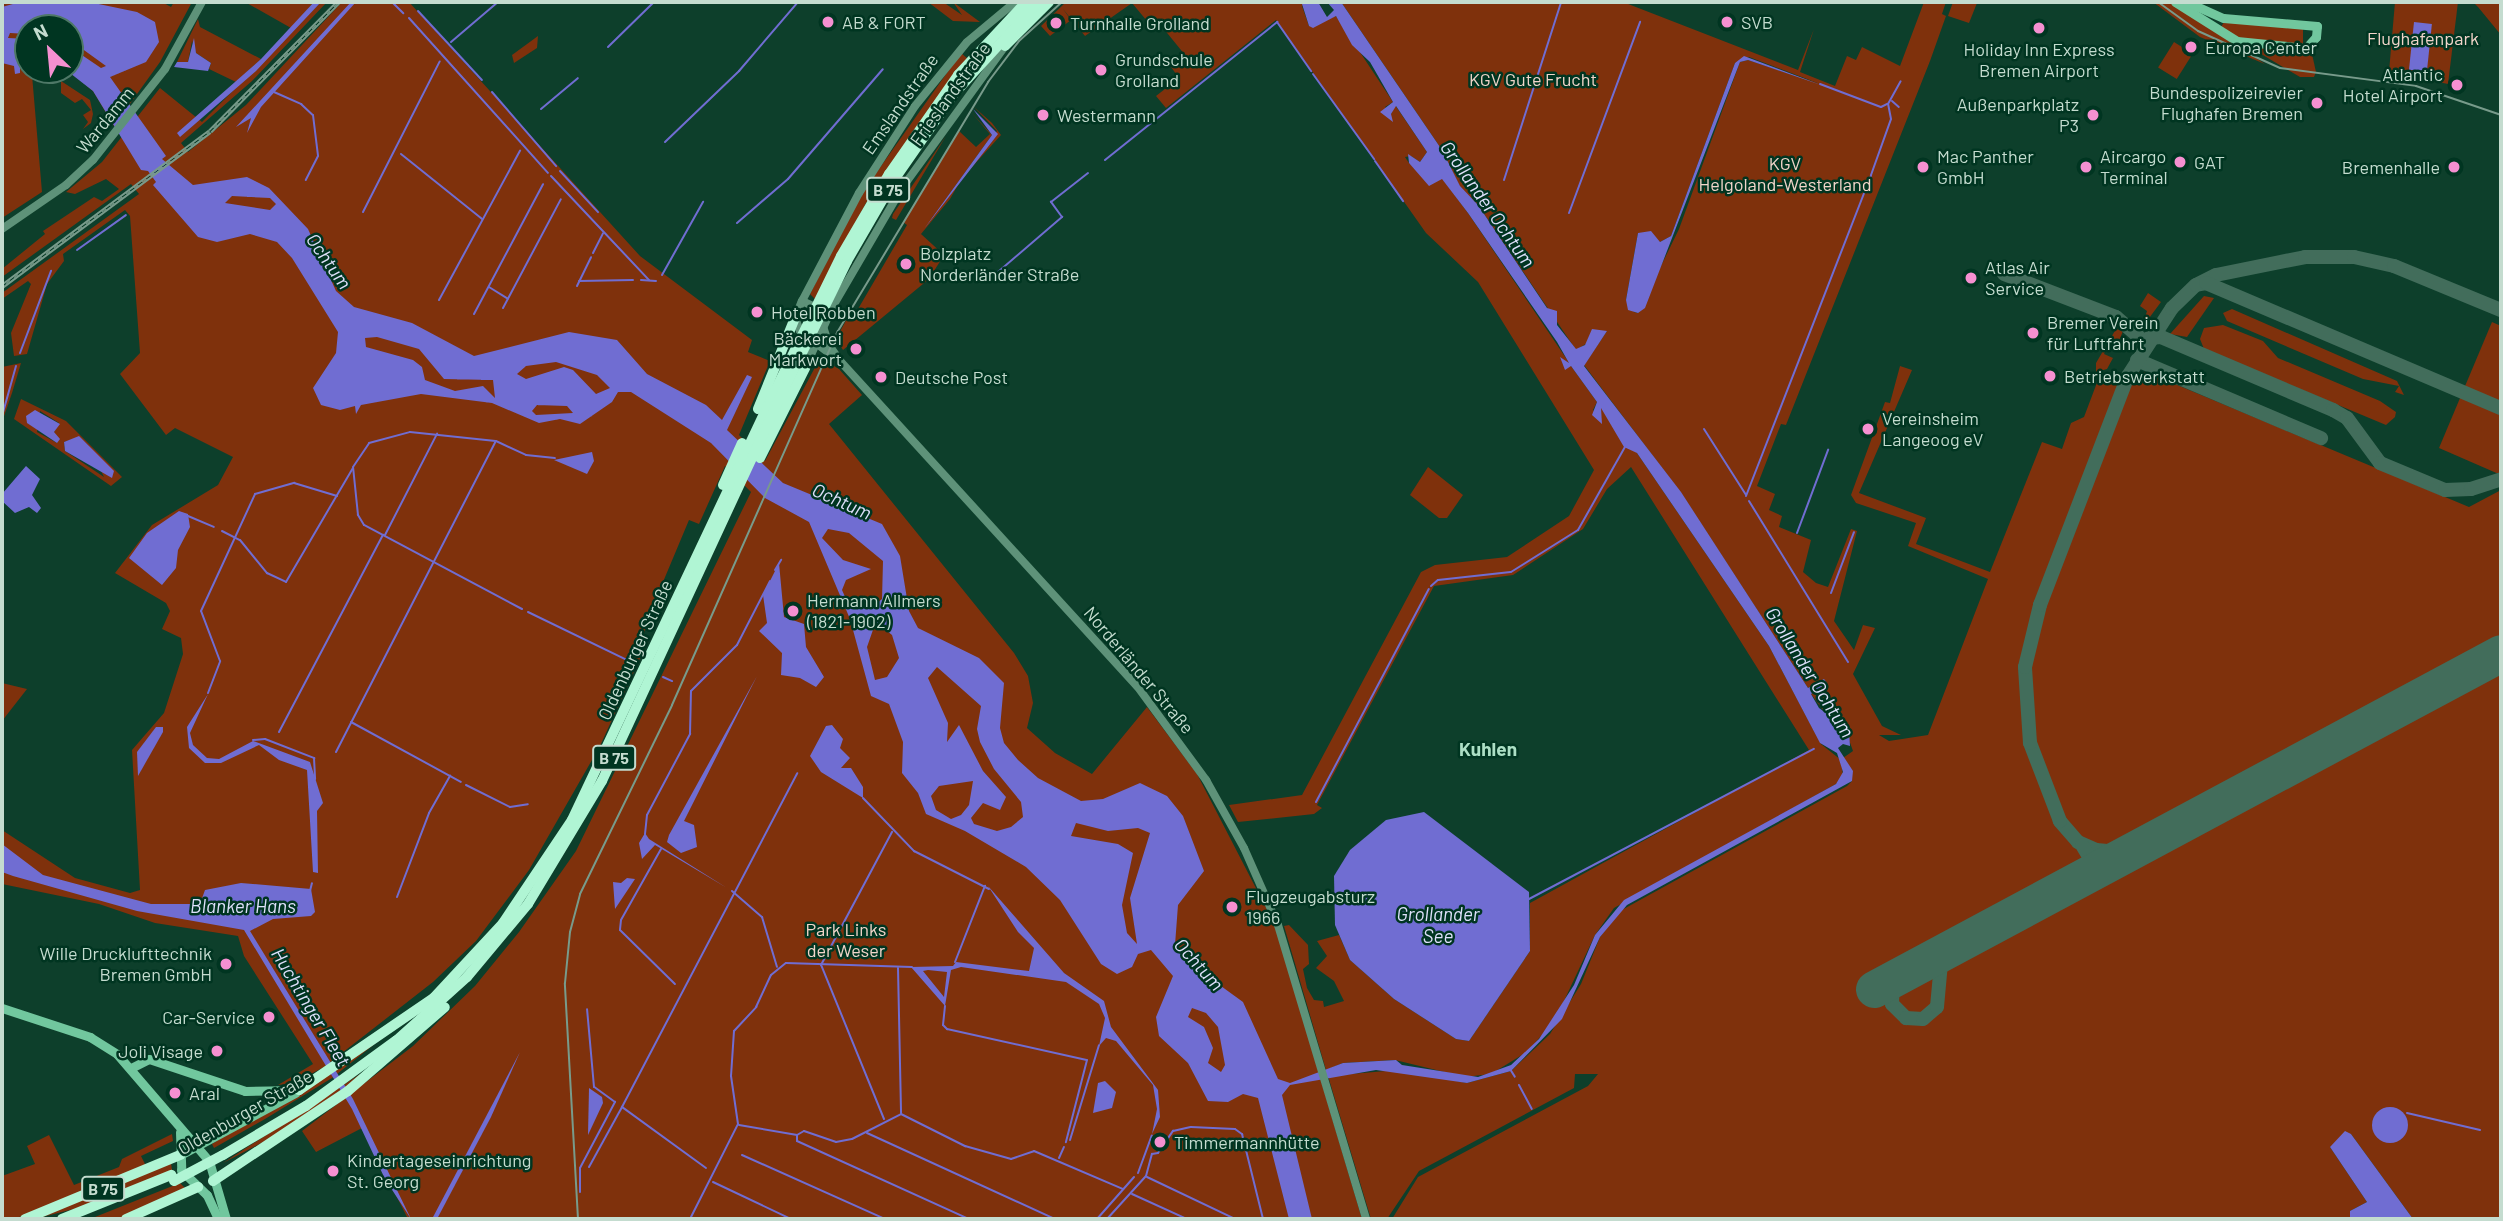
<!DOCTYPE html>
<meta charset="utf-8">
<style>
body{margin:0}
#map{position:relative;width:2503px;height:1221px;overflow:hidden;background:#0d3f2b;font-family:Barlow,sans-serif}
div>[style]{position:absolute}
.green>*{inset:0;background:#7f310c;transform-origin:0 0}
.water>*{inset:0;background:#706dd2;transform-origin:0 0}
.round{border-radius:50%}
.stream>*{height:2px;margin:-1px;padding:0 1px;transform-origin:1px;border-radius:1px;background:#706dd2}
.taxiway>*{height:14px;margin:-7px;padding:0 7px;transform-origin:7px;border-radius:7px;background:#426d5b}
.runway>*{height:37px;margin:-18.5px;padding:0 18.5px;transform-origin:18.5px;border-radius:18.5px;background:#426d5b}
.tertiary>*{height:8px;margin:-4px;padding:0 4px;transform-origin:4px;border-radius:4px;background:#5e9279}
.secondary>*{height:9px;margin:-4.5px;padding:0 4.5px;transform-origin:4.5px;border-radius:4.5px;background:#71c79e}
.trunk>*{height:10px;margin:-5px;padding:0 5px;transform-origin:5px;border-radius:5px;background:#b0f5d4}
.tram>*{height:2px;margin:-1px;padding:0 1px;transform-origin:1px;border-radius:1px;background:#789b8b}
.rail>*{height:4.5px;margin-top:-2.25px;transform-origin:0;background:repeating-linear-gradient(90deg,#003521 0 5px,#789b8b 0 10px);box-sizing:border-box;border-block:2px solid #789b8b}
.trunk-bridge>*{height:10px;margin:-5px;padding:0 5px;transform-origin:5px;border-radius:5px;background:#b0f5d4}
.dots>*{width:19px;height:19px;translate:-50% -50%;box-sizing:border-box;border:4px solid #003521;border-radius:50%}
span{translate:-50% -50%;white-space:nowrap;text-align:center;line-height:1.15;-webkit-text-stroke:5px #003521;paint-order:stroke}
.shield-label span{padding:2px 5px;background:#003521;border:2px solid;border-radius:5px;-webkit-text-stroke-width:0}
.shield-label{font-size:16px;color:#c4dccf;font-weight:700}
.poi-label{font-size:18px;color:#c4dccf}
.left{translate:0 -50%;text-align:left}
.right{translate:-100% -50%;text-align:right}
.park-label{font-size:18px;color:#f2d5ca}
.street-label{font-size:18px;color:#c4dccf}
.water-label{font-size:19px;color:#dfe1fc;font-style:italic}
.neighbourhood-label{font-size:19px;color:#acdfc5;font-weight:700}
.frame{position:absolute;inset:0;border:4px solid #c4dccf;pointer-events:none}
.north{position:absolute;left:14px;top:14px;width:70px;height:70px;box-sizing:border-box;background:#003521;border:2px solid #4e7867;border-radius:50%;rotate:334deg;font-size:19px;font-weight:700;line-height:28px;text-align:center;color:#c4dccf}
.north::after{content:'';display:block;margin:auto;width:24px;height:32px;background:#f590d1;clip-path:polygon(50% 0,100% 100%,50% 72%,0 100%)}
</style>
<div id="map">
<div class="green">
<div style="clip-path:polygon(2px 2px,162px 2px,171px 7px,174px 2px,192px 2px,160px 62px,114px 126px,93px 91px,69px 71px,51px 70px,70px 70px,70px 28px,28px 28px,42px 192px,2px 218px)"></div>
<div style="clip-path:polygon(245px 2px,314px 2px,291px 28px)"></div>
<div style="clip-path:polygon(321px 2px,327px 2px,252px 81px,181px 143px,188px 152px,246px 105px,342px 2px,409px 2px,640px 256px,752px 340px,748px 352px,770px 361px,739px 435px,765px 461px,820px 358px,839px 369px,862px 395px,829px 424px,1014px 653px,1028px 676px,1033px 703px,1027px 728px,1055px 753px,1092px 774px,1147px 707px,1197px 774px,1275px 925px,1362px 1219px,408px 1219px,362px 1128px,316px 1152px,302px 1131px,413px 1046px,475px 986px,519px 932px,576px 851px,751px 492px,725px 466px,699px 524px,689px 520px,650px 613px,643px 637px,648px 641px,600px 746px,529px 870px,476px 941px,433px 982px,324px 1067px,294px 1083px,278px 1085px,313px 1064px,244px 956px,238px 936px,155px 923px,99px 904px,2px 884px,2px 830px,75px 878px,130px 893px,140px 890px,132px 750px,164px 713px,183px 654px,181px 638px,162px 629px,170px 611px,166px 603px,115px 573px,152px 525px,218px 485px,233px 457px,175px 428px,166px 435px,120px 374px,140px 353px,130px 216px,125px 210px,63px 254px,64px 261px,47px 284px,27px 354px,14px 356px,11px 333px,31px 284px,28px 281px,2px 299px,2px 293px,139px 194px,131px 184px,2px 277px,2px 269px,45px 234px,43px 231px,94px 197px,102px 201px,119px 189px,106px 179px,75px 194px,66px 192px,102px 162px,160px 88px,202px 122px)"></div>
<div style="clip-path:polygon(928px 2px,943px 2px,962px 15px,953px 2px,980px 22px,953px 21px)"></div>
<div style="clip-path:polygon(1066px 2px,1306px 2px,1302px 6px,1309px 26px,1336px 16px,1393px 102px,1385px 107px,1391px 114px,1395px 105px,1427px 152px,1420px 162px,1411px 156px,1405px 157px,1409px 163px,1425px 177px,1442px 178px,1468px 213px,1570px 364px,1562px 359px,1562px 363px,1571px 366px,1597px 402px,1593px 410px,1602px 418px,1598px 413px,1601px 407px,1637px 453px,1769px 646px,1821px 744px,1841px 760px,1843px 776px,1836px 784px,1614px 908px,1595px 935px,1555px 1020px,1527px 1052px,1491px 1074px,1465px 1077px,1395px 1060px,1343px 1063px,1326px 1070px,1284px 926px,1289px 925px,1308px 945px,1309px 964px,1303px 969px,1307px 988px,1314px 1000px,1323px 1001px,1324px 1007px,1344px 1001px,1334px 981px,1316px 968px,1327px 956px,1317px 941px,1339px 935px,1350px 960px,1394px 999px,1456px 1039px,1469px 1041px,1530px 951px,1530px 903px,1809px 750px,1631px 467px,1607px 489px,1583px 529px,1513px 575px,1434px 586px,1317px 805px,1322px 808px,1314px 814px,1238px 822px,1229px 805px,1302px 795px,1421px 572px,1435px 565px,1507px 557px,1569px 516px,1594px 470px,1478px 282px,1426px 233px,1276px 20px,1166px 108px,1156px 96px,1179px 78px,1171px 67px,1185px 55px,1159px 23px,1147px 21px,1132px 3px,1085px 36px,1063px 9px,1071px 20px,1050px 36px,1041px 26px)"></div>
<div style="clip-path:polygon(evenodd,1341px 2px,1623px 2px,1798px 70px,1814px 29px,1800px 72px,1835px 86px,1847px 56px,1856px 60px,1862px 47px,1900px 66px,1924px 2px,1946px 2px,1942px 14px,1946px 16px,1930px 61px,1786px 425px,1781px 424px,1757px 486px,1775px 494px,1769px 510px,1782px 516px,1779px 527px,1811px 540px,1803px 572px,1816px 583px,1828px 587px,1851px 529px,1857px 531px,1834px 621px,1854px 650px,1863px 625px,1875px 628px,1853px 674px,1882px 726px,1901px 735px,1879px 735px,1889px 741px,1928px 735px,1988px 579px,1908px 546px,1916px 523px,1856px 503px,1851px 495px,1885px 402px,1890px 403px,1900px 366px,1912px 370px,1859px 493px,1926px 518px,1916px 544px,1990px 572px,2042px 442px,2062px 449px,2071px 423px,2084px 417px,2098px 380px,2112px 374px,2146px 372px,2469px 507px,2501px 490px,2501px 1219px,2413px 1219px,2351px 1134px,2330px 1147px,2367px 1202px,2350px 1211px,2350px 1219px,1392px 1219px,1418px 1177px,1588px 1086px,1598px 1074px,1575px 1074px,1574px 1088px,1419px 1171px,1387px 1219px,1371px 1219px,1328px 1076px,1397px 1070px,1467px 1083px,1511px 1071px,1550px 1034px,1581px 984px,1600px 937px,1620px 911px,1847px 786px,1852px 781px,1843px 758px,1853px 751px,1843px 723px,1827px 715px,1811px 694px,1824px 679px,1808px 688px,1681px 493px,1584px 365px,1607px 331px,1576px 350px,1478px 205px,1460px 187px,1442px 150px,1341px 2px,1749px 57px,1820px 84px,1748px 60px,1740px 62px,1679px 229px,1638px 313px,1634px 312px,1626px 300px,1638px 233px,1660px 242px,1671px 236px,1735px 63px,1749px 57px)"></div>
<div style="clip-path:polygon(1953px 2px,1977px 3px,1969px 23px,1948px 16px)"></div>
<div style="clip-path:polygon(2153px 2px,2171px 2px,2265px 64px,2200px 37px)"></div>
<div style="clip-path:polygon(2395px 2px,2458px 2px,2448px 84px,2389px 72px)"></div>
<div style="clip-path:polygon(2473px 2px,2501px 2px,2501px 35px,2478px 7px)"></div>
<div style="clip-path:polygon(198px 19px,200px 27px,261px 59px,236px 82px,209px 69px,211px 63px,196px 53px,192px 41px,188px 62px,177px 62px)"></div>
<div style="clip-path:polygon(2224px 22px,2303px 27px,2303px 44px,2238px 38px,2221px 27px)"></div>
<div style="clip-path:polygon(538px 36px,537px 48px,514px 63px,512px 55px)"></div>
<div style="left:2174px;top:42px;width:22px;height:30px;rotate:32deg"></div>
<div style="clip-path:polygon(2246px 45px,2312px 54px,2316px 72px,2314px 77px,2300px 77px)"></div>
<div style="clip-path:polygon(961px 53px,968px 59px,866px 203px,815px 299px,810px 294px,862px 193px)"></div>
<div style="clip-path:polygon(61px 81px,90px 100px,93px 114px,91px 123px,83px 129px,88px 122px,83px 115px,91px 110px,82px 99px,75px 103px,61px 93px)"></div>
<div style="clip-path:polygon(974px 107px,992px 123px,1001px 135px,962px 178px,950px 199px,921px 234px,944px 255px,929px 279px,843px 350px,836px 339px,850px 313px,860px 316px,862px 309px,858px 309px,907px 225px,903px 222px,959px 131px,976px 147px,990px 134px,971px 112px,992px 135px,924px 229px,965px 173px,997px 131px)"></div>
<div style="clip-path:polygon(946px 136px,896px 220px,892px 218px,893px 214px)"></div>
<div style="clip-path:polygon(2148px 293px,2161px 302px,2141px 329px,2147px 311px,2140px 306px)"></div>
<div style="clip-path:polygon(2204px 296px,2214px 298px,2187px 337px,2170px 334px)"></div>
<div style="clip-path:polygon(2232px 309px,2397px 381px,2404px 395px,2395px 392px,2399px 386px,2363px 379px,2227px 321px,2223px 313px)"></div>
<div style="clip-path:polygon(2492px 322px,2501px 326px,2501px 475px,2439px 448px)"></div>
<div style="clip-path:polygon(2223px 325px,2263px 341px,2278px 358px,2380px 401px,2396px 412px,2395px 417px,2386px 425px,2204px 349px,2200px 339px,2204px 328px)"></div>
<div style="clip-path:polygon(2116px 329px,2123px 331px,2117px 346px,2108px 346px,2104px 354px,2113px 358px,2107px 369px,2096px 372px,2096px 363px)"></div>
<div style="clip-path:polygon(21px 363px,12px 393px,2px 422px,2px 367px)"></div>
<div style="clip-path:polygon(evenodd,21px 399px,66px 421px,122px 477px,111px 486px,14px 419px,21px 399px,40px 411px,59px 423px,54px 432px,57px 443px,37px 432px,40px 411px,21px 399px,79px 437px,88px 445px,104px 477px,65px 451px,64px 442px,79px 437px)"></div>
<div style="clip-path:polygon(1428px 467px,1463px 495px,1447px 518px,1439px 518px,1410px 495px)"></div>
<div style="clip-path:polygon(2px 683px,27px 689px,2px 721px)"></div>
<div style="clip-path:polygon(377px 1042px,332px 1078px,265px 1119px,214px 1148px,212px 1144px)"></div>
<div style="clip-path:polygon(368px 1069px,369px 1071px,271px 1138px,223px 1163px)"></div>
<div style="clip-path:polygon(172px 1134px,173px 1141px,141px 1156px,147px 1168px,14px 1219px,2px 1219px,2px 1176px,35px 1164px,27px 1146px,49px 1135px,74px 1185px,119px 1167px,122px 1159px)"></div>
<div style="clip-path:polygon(171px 1163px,172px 1170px,94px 1204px,34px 1219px)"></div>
<div style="clip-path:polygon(180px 1183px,187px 1190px,155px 1205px,116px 1219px,90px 1219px)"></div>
</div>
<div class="water">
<div style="clip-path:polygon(evenodd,20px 2px,89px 2px,137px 12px,155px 22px,159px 42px,146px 62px,110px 77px,166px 156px,162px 159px,193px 185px,247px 177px,269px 188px,308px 229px,336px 291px,354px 307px,412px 323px,474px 356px,569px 332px,617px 340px,647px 374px,706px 405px,722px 420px,747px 375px,752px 377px,727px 430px,783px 483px,882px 524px,900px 556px,909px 611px,918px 628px,979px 658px,1004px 683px,1000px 728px,1004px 743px,1018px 760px,1038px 778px,1081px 801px,1103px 799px,1140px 783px,1167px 796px,1183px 816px,1204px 871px,1178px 905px,1175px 945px,1185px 960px,1243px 1002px,1278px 1079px,1290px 1083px,1343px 1063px,1396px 1060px,1402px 1065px,1478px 1077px,1511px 1065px,1539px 1039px,1574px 985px,1595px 935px,1624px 900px,1836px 784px,1843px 772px,1837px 753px,1820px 743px,1769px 646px,1637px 453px,1624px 447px,1601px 408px,1602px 424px,1592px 415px,1597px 402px,1571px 366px,1565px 370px,1560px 357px,1569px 363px,1557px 342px,1468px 213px,1442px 179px,1429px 186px,1409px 163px,1408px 154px,1420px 162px,1427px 152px,1396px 106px,1391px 114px,1393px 122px,1380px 112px,1393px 102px,1370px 62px,1352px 45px,1336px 16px,1313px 28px,1309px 26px,1302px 4px,1318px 2px,1327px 17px,1334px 10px,1327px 2px,1341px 2px,1442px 150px,1460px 186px,1478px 205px,1547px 308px,1557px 311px,1557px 325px,1576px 349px,1585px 345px,1592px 329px,1607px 331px,1584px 366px,1681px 492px,1808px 688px,1824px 679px,1827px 683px,1811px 694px,1819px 708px,1849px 730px,1850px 746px,1843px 744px,1838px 748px,1853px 771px,1852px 781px,1627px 905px,1600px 937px,1562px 1019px,1511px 1071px,1467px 1083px,1376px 1070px,1290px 1085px,1282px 1095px,1312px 1219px,1289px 1219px,1258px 1098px,1243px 1094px,1228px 1102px,1208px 1101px,1188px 1063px,1159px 1036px,1156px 1017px,1173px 976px,1151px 950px,1138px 954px,1132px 967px,1117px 974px,1101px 964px,1060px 900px,1026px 867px,965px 831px,926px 814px,918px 793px,902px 773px,903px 742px,889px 704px,871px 696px,850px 619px,809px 522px,765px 498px,711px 443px,631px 392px,618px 392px,612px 402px,580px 424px,560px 419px,539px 423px,492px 403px,421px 394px,361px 405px,356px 414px,355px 406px,340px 410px,321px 405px,313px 388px,336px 353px,338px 332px,292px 258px,277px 242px,250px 234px,217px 242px,198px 237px,153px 185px,156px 182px,148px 171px,141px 170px,93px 91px,66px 70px,70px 70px,70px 47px,101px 68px,106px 66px,70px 40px,70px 28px,28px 28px,28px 34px,10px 33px,8px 38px,28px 39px,28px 63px,20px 63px,20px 73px,15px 74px,14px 66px,2px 63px,2px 7px,20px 2px,232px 196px,270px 198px,276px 204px,270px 210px,225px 203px,232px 196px,20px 2px,377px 337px,419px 349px,444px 379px,493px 380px,495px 398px,483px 386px,455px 391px,425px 380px,422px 367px,413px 360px,366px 347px,365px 338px,377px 337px,20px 2px,556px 362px,597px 375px,610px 388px,596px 394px,573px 370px,564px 367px,526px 379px,517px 374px,526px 366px,556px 362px,20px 2px,537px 405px,567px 406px,573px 413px,536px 415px,532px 411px,537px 405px,20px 2px,828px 529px,849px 533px,883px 561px,882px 599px,876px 604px,861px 607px,846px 599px,842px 590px,846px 580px,871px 569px,843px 560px,822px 538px,828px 529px,20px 2px,880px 625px,892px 635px,899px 658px,887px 677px,875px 680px,867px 647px,874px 627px,880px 625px,20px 2px,937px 667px,981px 706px,977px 729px,980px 742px,994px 769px,1021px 802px,1023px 817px,1011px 827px,997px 831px,974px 824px,971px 818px,983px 803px,1000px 810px,1006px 797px,983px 771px,959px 725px,947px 742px,948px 723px,928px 678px,937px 667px,20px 2px,973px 781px,969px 805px,961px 815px,951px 819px,936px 810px,931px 796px,939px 786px,973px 781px,20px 2px,1076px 823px,1108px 831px,1138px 828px,1150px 833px,1130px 898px,1137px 944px,1127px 933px,1122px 905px,1133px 853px,1118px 844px,1071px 836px,1076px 823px,20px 2px,1192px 1008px,1206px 1013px,1218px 1027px,1225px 1065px,1221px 1072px,1208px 1063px,1213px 1048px,1204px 1027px,1188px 1017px,1192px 1008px)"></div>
<div style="clip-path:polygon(314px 2px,321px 2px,256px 71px,180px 137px,177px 133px,261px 59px)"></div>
<div style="clip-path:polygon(351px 2px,356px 2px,261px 107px,247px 133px,251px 118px,236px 127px)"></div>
<div style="left:2414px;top:22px;width:18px;height:48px;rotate:6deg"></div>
<div style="clip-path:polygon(194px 38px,196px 53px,211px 63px,208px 71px,174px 67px,177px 62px,188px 62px)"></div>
<div style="clip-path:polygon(1744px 56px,1821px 85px,1748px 60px,1740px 62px,1645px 308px,1638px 313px,1628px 310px,1626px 300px,1638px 233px,1651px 231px,1660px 242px,1671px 236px,1735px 63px)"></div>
<div style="clip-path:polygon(973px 109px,998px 134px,924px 229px,992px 135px)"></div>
<div style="clip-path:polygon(35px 410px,60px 424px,54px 432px,60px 439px,57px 443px,27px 423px,26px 416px)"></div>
<div style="clip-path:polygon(79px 436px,114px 471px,112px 478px,65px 451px,64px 442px)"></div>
<div style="clip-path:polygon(592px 452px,594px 461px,587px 474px,554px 460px)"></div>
<div style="clip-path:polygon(26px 466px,40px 479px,32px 495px,41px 508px,37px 513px,29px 507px,15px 513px,2px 501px,2px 494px)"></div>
<div style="clip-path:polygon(179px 511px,188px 514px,190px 527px,178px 550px,176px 568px,162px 585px,129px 558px,147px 533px)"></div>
<div style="clip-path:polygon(779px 563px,784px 617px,804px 624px,806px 647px,824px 677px,816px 687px,800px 678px,781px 675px,782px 653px,759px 631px,767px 623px,763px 595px)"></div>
<div style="clip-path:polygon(757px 676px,684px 821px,694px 825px,697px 847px,681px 853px,667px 842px,669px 835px)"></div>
<div style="clip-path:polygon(208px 694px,190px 733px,193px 745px,207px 758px,219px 759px,253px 741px,310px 762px,323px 803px,317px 811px,318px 873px,313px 872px,307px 770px,279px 760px,259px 745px,221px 763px,205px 763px,189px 748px,187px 727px)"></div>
<div style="clip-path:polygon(832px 725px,843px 739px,840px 748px,850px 758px,841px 768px,851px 768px,863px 787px,863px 798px,821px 772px,810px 756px,826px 726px)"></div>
<div style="clip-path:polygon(156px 727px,163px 727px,163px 732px,138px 776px,137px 752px)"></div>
<div style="clip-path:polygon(1424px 812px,1529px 892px,1530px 951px,1469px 1041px,1456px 1039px,1394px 999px,1350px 960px,1335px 925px,1334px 876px,1350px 850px,1386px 820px)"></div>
<div style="clip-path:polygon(645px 833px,649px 839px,727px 888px,655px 845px,642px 859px,639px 843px)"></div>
<div style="clip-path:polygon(2px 844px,43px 875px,151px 904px,191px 904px,201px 901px,205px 890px,241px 883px,311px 889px,315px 912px,311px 916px,273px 919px,250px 931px,353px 1099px,411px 1219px,385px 1179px,352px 1109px,244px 930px,137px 911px,13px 876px,2px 872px)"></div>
<div style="clip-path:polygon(627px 878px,635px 879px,615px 909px,613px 882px,621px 883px)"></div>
<div style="clip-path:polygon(evenodd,988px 886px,1064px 973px,1104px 1001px,1111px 1027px,1158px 1090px,1160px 1117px,1152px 1134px,1157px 1109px,1153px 1085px,1116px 1041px,1106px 1038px,1099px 1046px,1105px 1018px,1099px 1004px,1066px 982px,961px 967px,951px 970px,945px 1006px,911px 967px,953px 966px,956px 962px,1029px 971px,1034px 948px,1018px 932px,988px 886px,928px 970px,947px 972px,944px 997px,923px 971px,928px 970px)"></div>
<div style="clip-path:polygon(520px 1052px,491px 1117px,437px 1219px,432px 1219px)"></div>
<div style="clip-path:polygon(1105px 1081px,1116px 1092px,1112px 1108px,1093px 1113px,1098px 1083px)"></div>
<div style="clip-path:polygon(589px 1088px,602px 1097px,603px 1103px,588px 1135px)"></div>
<div class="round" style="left:2372px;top:1107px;width:36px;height:36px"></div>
<div style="clip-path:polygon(2345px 1131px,2351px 1134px,2413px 1219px,2350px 1219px,2350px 1211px,2367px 1202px,2330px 1147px)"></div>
</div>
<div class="stream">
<div style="left:392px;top:2px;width:16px;rotate:45deg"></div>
<div style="left:418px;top:11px;width:94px;rotate:47.2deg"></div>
<div style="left:409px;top:18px;width:208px;rotate:48.1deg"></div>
<div style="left:451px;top:42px;width:62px;rotate:-40.4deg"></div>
<div style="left:608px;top:47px;width:64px;rotate:-44.4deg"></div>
<div style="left:1313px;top:74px;width:105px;rotate:54.3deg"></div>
<div style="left:1820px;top:84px;width:65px;rotate:20.7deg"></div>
<div style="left:1881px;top:107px;width:7px;rotate:-27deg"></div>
<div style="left:274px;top:92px;width:30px;rotate:24deg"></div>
<div style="left:301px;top:104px;width:16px;rotate:43deg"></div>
<div style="left:313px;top:115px;width:41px;rotate:83deg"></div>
<div style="left:318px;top:156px;width:27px;rotate:117deg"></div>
<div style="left:492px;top:92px;width:98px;rotate:49.1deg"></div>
<div style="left:1892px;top:101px;width:9px;rotate:41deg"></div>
<div style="left:541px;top:109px;width:48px;rotate:-40deg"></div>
<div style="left:665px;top:142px;width:103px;rotate:-43.8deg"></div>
<div style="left:739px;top:71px;width:91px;rotate:-49.5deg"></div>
<div style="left:401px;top:154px;width:104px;rotate:38.7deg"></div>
<div style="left:1105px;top:160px;width:221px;rotate:-38.7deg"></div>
<div style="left:1277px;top:22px;width:60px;rotate:55.2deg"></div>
<div style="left:1375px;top:161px;width:49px;rotate:55deg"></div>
<div style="left:560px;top:171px;width:56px;rotate:47.2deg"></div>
<div style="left:551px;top:176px;width:143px;rotate:46.7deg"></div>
<div style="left:1504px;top:180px;width:187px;rotate:-72.2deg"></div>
<div style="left:363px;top:212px;width:169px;rotate:-63deg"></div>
<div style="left:1569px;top:213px;width:204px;rotate:-69.6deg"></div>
<div style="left:737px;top:223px;width:67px;rotate:-40.8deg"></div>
<div style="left:788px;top:179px;width:145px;rotate:-49.2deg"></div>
<div style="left:77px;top:250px;width:60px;rotate:-35.5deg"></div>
<div style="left:593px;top:253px;width:22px;rotate:-63deg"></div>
<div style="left:662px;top:275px;width:84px;rotate:-60.7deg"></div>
<div style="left:991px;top:278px;width:94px;rotate:-40.7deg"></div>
<div style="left:1062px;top:217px;width:19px;rotate:-126deg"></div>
<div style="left:1051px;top:202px;width:47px;rotate:-38.1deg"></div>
<div style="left:641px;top:280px;width:15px;rotate:4deg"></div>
<div style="left:579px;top:281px;width:54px;rotate:-1.1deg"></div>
<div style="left:577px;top:286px;width:32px;rotate:-64deg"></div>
<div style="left:489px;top:287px;width:22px;rotate:32deg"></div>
<div style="left:439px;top:300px;width:170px;rotate:-61.5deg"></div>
<div style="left:503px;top:308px;width:123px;rotate:-62deg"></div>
<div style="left:474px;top:314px;width:147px;rotate:-62deg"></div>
<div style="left:20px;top:353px;width:88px;rotate:-69.3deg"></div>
<div style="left:2px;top:416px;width:52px;rotate:-74.4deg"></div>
<div style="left:1704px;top:429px;width:78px;rotate:57.5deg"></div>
<div style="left:1746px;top:496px;width:344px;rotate:-68.7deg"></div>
<div style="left:1871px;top:175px;width:59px;rotate:-70.3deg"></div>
<div style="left:1891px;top:119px;width:15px;rotate:-101deg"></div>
<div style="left:1888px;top:104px;width:26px;rotate:-61deg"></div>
<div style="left:1749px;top:501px;width:189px;rotate:58.4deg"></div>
<div style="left:188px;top:516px;width:28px;rotate:23deg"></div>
<div style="left:222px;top:531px;width:20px;rotate:27deg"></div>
<div style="left:240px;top:540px;width:43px;rotate:50.7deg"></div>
<div style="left:267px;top:573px;width:21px;rotate:25deg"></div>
<div style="left:286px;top:582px;width:132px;rotate:-59.6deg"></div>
<div style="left:1797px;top:533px;width:89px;rotate:-69.5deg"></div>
<div style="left:385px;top:535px;width:114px;rotate:-62.8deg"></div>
<div style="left:775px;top:570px;width:12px;rotate:-59deg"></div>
<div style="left:1431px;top:586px;width:9px;rotate:-41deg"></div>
<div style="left:1438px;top:580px;width:73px;rotate:-6.3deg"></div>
<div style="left:1511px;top:572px;width:79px;rotate:-32.1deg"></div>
<div style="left:1578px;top:530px;width:95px;rotate:-60.5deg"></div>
<div style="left:1831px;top:593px;width:65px;rotate:-69.3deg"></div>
<div style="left:522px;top:609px;width:179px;rotate:-152deg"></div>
<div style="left:364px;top:525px;width:12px;rotate:-121deg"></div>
<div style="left:358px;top:515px;width:48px;rotate:-95.9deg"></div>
<div style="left:353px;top:467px;width:29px;rotate:-56deg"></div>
<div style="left:369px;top:443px;width:42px;rotate:-15deg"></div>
<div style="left:410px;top:432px;width:86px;rotate:6deg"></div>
<div style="left:496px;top:441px;width:33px;rotate:25deg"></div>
<div style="left:526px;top:455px;width:29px;rotate:6deg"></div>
<div style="left:528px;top:612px;width:112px;rotate:25.9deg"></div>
<div style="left:663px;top:677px;width:10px;rotate:24deg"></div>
<div style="left:208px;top:693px;width:34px;rotate:-69deg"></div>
<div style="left:220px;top:661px;width:53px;rotate:-110.8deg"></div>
<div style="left:201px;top:611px;width:129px;rotate:-65.2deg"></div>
<div style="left:255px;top:494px;width:41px;rotate:-15.8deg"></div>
<div style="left:294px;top:483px;width:45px;rotate:16.8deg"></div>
<div style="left:351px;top:722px;width:125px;rotate:28.6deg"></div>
<div style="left:279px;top:732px;width:223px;rotate:-62.2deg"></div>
<div style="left:253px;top:740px;width:12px;rotate:-5deg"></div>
<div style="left:265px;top:739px;width:53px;rotate:21.2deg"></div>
<div style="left:314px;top:758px;width:21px;rotate:87deg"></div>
<div style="left:336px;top:752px;width:348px;rotate:-62.8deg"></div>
<div style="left:466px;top:785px;width:49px;rotate:26.6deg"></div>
<div style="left:510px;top:807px;width:18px;rotate:-9deg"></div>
<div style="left:863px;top:798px;width:74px;rotate:46.1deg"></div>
<div style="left:914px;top:851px;width:84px;rotate:26.9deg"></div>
<div style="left:1316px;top:802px;width:241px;rotate:-62.1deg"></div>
<div style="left:645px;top:834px;width:19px;rotate:-84deg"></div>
<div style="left:647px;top:815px;width:92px;rotate:-62deg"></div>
<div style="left:690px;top:734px;width:43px;rotate:-88.7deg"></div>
<div style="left:691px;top:691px;width:65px;rotate:-45deg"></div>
<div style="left:737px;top:645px;width:72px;rotate:-62.7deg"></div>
<div style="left:661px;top:849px;width:81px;rotate:119.4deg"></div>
<div style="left:621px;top:920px;width:10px;rotate:96deg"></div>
<div style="left:620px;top:930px;width:77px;rotate:44.5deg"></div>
<div style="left:310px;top:891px;width:8px;rotate:-76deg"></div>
<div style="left:732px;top:891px;width:40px;rotate:41deg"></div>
<div style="left:762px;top:917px;width:52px;rotate:73.3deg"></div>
<div style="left:397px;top:897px;width:90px;rotate:-69.1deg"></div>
<div style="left:429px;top:813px;width:43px;rotate:-60.4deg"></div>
<div style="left:1529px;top:899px;width:322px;rotate:-27.8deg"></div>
<div style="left:955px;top:962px;width:82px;rotate:-68.5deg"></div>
<div style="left:898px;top:968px;width:145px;rotate:88.8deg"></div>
<div style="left:945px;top:1006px;width:19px;rotate:96deg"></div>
<div style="left:943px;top:1025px;width:6px;rotate:45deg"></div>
<div style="left:947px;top:1029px;width:143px;rotate:12.5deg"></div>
<div style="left:1087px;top:1060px;width:85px;rotate:104.4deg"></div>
<div style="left:1510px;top:1069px;width:9px;rotate:58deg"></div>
<div style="left:1519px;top:1085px;width:27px;rotate:62deg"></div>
<div style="left:2407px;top:1113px;width:75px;rotate:13.1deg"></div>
<div style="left:884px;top:1119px;width:166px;rotate:-112.2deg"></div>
<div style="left:821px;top:965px;width:151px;rotate:-61.9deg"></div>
<div style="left:739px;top:1125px;width:59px;rotate:9.8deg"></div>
<div style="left:797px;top:1135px;width:8px;rotate:-30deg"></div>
<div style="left:804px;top:1131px;width:34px;rotate:19deg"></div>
<div style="left:836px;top:1142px;width:16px;rotate:-11deg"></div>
<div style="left:852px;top:1139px;width:55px;rotate:-27deg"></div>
<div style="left:901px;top:1114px;width:72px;rotate:26.6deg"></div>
<div style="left:965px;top:1146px;width:48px;rotate:15.8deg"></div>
<div style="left:1011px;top:1159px;width:24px;rotate:-19deg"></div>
<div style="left:1034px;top:1151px;width:97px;rotate:23.1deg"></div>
<div style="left:867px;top:1133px;width:207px;rotate:24.6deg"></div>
<div style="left:797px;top:1136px;width:5px;rotate:90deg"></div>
<div style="left:797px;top:1141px;width:189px;rotate:24.4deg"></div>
<div style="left:1070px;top:1140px;width:99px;rotate:-73deg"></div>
<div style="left:742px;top:1155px;width:157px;rotate:24.1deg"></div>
<div style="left:1059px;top:1158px;width:12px;rotate:-66deg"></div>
<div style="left:589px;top:1167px;width:68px;rotate:-61.2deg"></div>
<div style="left:706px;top:1168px;width:104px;rotate:-144deg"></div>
<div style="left:622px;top:1107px;width:377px;rotate:-62.3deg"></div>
<div style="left:1138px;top:1173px;width:40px;rotate:-69.8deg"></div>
<div style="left:1147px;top:1177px;width:98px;rotate:25.5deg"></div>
<div style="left:713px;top:1182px;width:86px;rotate:25.4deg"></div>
<div style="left:580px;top:1192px;width:24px;rotate:-90deg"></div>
<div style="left:580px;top:1168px;width:75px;rotate:-62.1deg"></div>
<div style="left:615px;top:1102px;width:26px;rotate:-144deg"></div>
<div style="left:594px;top:1087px;width:78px;rotate:-95.1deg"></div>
<div style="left:1132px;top:1194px;width:60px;rotate:24.4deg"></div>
<div style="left:690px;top:1219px;width:106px;rotate:-63.2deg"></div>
<div style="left:738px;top:1124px;width:49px;rotate:-98.3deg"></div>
<div style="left:731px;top:1076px;width:45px;rotate:-86.2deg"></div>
<div style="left:734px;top:1031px;width:33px;rotate:-47deg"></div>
<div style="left:756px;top:1007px;width:35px;rotate:-65deg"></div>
<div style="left:771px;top:975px;width:19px;rotate:-39deg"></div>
<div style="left:786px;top:963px;width:126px;rotate:1.8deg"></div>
<div style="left:1097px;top:1219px;width:56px;rotate:-48.6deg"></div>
<div style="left:1107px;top:1219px;width:58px;rotate:-47.8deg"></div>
<div style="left:1146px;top:1176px;width:23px;rotate:-75deg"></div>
<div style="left:1152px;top:1154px;width:6px;rotate:-9deg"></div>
<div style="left:1158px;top:1153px;width:27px;rotate:-56deg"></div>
<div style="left:1173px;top:1131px;width:18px;rotate:-13deg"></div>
<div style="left:1191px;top:1127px;width:44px;rotate:2.6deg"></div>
<div style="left:1235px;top:1129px;width:9px;rotate:36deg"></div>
<div style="left:1242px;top:1134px;width:88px;rotate:76.1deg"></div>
</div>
<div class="taxiway">
<div style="left:2004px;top:274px;width:120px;rotate:21deg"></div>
<div style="left:2116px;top:317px;width:40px;rotate:41deg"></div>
<div style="left:2198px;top:284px;width:20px;rotate:-27deg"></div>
<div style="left:2216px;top:275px;width:91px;rotate:-11.4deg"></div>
<div style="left:2305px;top:257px;width:49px"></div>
<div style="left:2354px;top:257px;width:41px;rotate:12.7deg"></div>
<div style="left:2394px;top:266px;width:116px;rotate:22.4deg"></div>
<div style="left:2149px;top:338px;width:12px;rotate:-5deg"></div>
<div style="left:2161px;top:337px;width:187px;rotate:23deg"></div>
<div style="left:2333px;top:410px;width:16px;rotate:30deg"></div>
<div style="left:2347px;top:418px;width:56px;rotate:53.7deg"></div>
<div style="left:2380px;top:463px;width:70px;rotate:22.6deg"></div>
<div style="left:2445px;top:490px;width:26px;rotate:-2deg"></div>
<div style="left:2471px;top:489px;width:32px;rotate:-18deg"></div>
<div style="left:2137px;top:360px;width:200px;rotate:23deg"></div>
<div style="left:2143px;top:845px;width:25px;rotate:164deg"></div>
<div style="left:2119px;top:852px;width:23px;rotate:-175deg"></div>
<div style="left:2096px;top:850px;width:20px;rotate:-156deg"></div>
<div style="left:2078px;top:842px;width:28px;rotate:-131deg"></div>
<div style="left:2060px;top:821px;width:84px;rotate:-111deg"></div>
<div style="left:2030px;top:743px;width:76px;rotate:-93.8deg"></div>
<div style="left:2025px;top:667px;width:64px;rotate:-76.4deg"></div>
<div style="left:2040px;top:605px;width:245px;rotate:-69deg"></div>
<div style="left:2128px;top:376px;width:81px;rotate:-57.1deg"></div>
<div style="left:2172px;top:308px;width:33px;rotate:-44deg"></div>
<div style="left:2196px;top:285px;width:10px;rotate:-11deg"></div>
<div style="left:2206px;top:283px;width:320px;rotate:23deg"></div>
<div style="left:2025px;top:908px;width:52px;rotate:-18.1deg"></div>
<div style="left:2074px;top:892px;width:17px;rotate:-36deg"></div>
<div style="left:2088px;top:882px;width:22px;rotate:-82deg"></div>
<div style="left:2091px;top:860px;width:17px;rotate:-121deg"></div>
<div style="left:1911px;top:969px;width:23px;rotate:140deg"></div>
<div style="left:1893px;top:984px;width:20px;rotate:93deg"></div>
<div style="left:1892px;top:1004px;width:20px;rotate:45deg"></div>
<div style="left:1906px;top:1018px;width:17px;rotate:3deg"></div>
<div style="left:1923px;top:1019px;width:18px;rotate:-41deg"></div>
<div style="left:1937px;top:1007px;width:44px;rotate:-84.8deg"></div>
<div style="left:1941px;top:963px;width:22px;rotate:-51deg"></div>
</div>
<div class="runway">
<div style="left:1874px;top:989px;width:711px;rotate:-28.19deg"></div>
</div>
<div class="tertiary">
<div style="left:2px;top:229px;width:78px;rotate:-34.5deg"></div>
<div style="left:66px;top:185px;width:37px;rotate:-43deg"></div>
<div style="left:93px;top:160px;width:116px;rotate:-51.6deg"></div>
<div style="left:165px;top:69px;width:77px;rotate:-61.1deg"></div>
<div style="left:802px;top:301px;width:17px;rotate:25deg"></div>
<div style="left:817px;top:308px;width:39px;rotate:72deg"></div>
<div style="left:829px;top:345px;width:21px;rotate:55deg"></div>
<div style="left:841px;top:362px;width:439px;rotate:47.6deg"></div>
<div style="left:1137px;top:686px;width:117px;rotate:53.7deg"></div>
<div style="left:1206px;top:780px;width:78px;rotate:60.8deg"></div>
<div style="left:1244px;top:848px;width:84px;rotate:66.2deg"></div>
<div style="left:1278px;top:925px;width:307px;rotate:73.3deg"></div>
<div style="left:833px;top:356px;width:41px;rotate:-142.9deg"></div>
<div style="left:800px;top:331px;width:14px;rotate:-111deg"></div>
<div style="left:795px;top:318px;width:18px;rotate:-68deg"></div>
<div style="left:802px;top:301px;width:122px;rotate:-62.2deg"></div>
<div style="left:859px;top:193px;width:103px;rotate:-57.2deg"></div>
<div style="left:915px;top:106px;width:82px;rotate:-50.9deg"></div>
<div style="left:967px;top:42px;width:62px;rotate:-39.8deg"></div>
<div style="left:805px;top:368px;width:68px;rotate:-65.7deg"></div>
<div style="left:833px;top:306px;width:137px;rotate:-59.7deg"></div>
<div style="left:902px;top:188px;width:175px;rotate:-54deg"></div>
</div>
<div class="secondary">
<div style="left:2175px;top:2px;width:73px;rotate:32.2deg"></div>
<div style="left:2237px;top:41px;width:69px;rotate:5.8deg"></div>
<div style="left:2306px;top:48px;width:15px;rotate:-48deg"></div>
<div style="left:2316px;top:37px;width:11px;rotate:-85deg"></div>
<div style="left:2317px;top:26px;width:94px;rotate:-175.1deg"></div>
<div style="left:2223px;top:18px;width:39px;rotate:-156deg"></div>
<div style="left:2px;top:1008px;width:93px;rotate:18.2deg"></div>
<div style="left:90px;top:1037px;width:32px;rotate:32deg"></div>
<div style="left:117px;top:1054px;width:141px;rotate:49.3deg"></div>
<div style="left:209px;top:1161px;width:60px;rotate:73.7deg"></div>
<div style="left:131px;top:1068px;width:20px;rotate:-27deg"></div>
<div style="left:149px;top:1059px;width:101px;rotate:18.4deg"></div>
<div style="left:245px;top:1091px;width:54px;rotate:-1.1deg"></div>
<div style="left:180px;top:1132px;width:38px;rotate:88deg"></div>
<div style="left:181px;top:1170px;width:36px;rotate:44deg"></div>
<div style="left:207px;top:1195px;width:26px;rotate:65deg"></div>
<div style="left:180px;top:1155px;width:131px;rotate:-28.3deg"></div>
</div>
<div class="trunk">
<div style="left:1005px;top:46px;width:62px;rotate:-45deg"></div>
<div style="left:758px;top:409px;width:98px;rotate:-67.9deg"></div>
<div style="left:760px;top:458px;width:101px;rotate:-63.4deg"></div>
<div style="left:723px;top:485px;width:46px;rotate:-65.7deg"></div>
<div style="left:429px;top:1003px;width:109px;rotate:-47.2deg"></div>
<div style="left:503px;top:923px;width:124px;rotate:-56.2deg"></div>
<div style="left:572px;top:820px;width:463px;rotate:-64.7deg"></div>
<div style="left:299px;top:1090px;width:165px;rotate:-34.4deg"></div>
<div style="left:223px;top:1155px;width:96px;rotate:-30.6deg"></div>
<div style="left:306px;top:1106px;width:112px;rotate:-36deg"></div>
<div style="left:397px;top:1040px;width:94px;rotate:-42deg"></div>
<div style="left:467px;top:977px;width:95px;rotate:-50.1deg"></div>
<div style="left:528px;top:904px;width:144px;rotate:-59deg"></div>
<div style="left:602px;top:781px;width:416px;rotate:-65.1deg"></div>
<div style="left:213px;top:1181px;width:162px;rotate:-33.7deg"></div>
<div style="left:348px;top:1091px;width:128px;rotate:-40.9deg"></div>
<div style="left:25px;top:1219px;width:168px;rotate:-22.4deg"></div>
<div style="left:62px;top:1219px;width:118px;rotate:-22deg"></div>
<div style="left:126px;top:1219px;width:79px;rotate:-24deg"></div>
</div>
<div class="tram">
<div style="left:2158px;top:2px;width:49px;rotate:35.9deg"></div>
<div style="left:2198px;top:31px;width:90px;rotate:24.3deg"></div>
<div style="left:2280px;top:68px;width:137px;rotate:7.5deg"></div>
<div style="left:2416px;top:86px;width:90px;rotate:18.8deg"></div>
<div style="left:578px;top:1219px;width:236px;rotate:-93.2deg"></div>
<div style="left:565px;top:983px;width:51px;rotate:-84.4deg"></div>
<div style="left:570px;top:932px;width:39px;rotate:-75deg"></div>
<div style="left:580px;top:894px;width:210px;rotate:-64deg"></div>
<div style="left:672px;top:705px;width:409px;rotate:-66.1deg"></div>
<div style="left:838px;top:331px;width:291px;rotate:-58.9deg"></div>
<div style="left:988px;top:82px;width:51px;rotate:-52.9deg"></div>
<div style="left:1019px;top:41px;width:58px;rotate:-42.2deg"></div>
</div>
<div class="rail">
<div style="left:2px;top:286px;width:259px;rotate:-36.7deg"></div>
<div style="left:210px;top:131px;width:182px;rotate:-45.2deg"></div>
</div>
<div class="trunk-bridge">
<div style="left:770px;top:401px;width:161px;rotate:-63.9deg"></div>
<div style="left:841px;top:256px;width:95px;rotate:-59.7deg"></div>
<div style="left:889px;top:174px;width:121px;rotate:-55.1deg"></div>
<div style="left:958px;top:75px;width:100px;rotate:-47deg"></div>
<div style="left:777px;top:404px;width:159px;rotate:-63.9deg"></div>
<div style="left:847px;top:261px;width:94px;rotate:-59.9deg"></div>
<div style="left:894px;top:180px;width:103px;rotate:-55.2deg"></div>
<div style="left:953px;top:95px;width:126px;rotate:-47.6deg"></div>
<div style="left:174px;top:1181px;width:55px;rotate:-28deg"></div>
</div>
<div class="dots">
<div style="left:828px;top:22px;background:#f590d1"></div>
<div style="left:1727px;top:22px;background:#f590d1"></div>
<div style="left:1056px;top:23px;background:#f590d1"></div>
<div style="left:2039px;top:28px;background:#f590d1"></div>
<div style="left:2191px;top:47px;background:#f590d1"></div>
<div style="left:1101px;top:70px;background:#f590d1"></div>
<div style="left:2457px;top:85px;background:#f590d1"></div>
<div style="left:2317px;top:103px;background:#f590d1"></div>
<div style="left:1043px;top:115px;background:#f590d1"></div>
<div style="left:2093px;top:115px;background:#f590d1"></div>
<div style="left:2180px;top:162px;background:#f590d1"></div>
<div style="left:1923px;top:167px;background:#f590d1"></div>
<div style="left:2086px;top:167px;background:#f590d1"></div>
<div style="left:2454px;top:167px;background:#f590d1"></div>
<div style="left:906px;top:264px;background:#f590d1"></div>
<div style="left:1971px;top:278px;background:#f590d1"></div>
<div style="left:757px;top:312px;background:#f590d1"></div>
<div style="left:2033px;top:333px;background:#f590d1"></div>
<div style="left:856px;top:349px;background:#f590d1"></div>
<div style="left:2050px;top:376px;background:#f590d1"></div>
<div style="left:881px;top:377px;background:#f590d1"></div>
<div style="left:1868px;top:429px;background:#f590d1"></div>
<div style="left:793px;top:611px;background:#f590d1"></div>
<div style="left:1232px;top:907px;background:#f590d1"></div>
<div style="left:226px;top:964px;background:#f590d1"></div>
<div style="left:269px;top:1017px;background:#f590d1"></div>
<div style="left:217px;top:1051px;background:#f590d1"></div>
<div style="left:175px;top:1093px;background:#f590d1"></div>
<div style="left:1160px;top:1142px;background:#f590d1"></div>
<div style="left:333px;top:1171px;background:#f590d1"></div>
</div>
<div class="shield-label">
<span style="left:888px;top:190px">B 75</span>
<span style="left:614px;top:758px">B 75</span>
<span style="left:103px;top:1189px">B 75</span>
</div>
<div class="poi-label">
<span class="left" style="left:842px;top:22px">AB &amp; FORT</span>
<span class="left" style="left:1741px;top:22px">SVB</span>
<span class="left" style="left:1070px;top:23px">Turnhalle Grolland</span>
<span class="left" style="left:2205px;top:47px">Europa Center</span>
<span style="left:2039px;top:60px">Holiday Inn Express<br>Bremen Airport</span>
<span class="left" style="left:1115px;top:70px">Grundschule<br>Grolland</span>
<span class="right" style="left:2443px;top:85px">Atlantic<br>Hotel Airport</span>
<span class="right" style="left:2303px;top:103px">Bundespolizeirevier<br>Flughafen Bremen</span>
<span class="right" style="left:2079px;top:115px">Außenparkplatz<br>P3</span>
<span class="left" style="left:1057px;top:115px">Westermann</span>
<span class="left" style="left:1937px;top:167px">Mac Panther<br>GmbH</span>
<span class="left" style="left:2100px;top:167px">Aircargo<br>Terminal</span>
<span class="left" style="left:2194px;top:162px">GAT</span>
<span class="right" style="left:2440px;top:167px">Bremenhalle</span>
<span class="left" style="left:920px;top:264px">Bolzplatz<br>Norderländer Straße</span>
<span class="left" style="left:1985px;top:278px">Atlas Air<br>Service</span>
<span class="left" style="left:771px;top:312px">Hotel Robben</span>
<span class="left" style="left:2047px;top:333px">Bremer Verein<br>für Luftfahrt</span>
<span class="right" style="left:842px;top:349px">Bäckerei<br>Markwort</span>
<span class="left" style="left:2064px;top:376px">Betriebswerkstatt</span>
<span class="left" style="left:895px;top:377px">Deutsche Post</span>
<span class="left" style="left:1882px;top:429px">Vereinsheim<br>Langeoog eV</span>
<span class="left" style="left:807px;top:611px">Hermann Allmers<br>(1821-1902)</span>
<span class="left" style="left:1246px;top:907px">Flugzeugabsturz<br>1966</span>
<span class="right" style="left:212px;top:964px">Wille Drucklufttechnik<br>Bremen GmbH</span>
<span class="right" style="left:255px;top:1017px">Car-Service</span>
<span class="right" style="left:203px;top:1051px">Joli Visage</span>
<span class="left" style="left:189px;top:1093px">Aral</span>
<span class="left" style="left:1174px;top:1142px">Timmermannhütte</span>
<span class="left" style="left:347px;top:1171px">Kindertageseinrichtung<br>St. Georg</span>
</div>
<div class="park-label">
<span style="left:2423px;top:38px">Flughafenpark</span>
<span style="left:1533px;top:79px">KGV Gute Frucht</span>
<span style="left:1785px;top:174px">KGV<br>Helgoland-Westerland</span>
<span style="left:846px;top:940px">Park Links<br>der Weser</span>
</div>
<div class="street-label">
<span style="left:950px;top:94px;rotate:-54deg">Frieslandstraße</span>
<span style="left:900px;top:104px;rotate:-55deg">Emslandstraße</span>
<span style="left:105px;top:120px;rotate:-51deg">Wardamm</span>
<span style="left:635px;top:650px;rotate:-65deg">Oldenburger Straße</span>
<span style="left:1139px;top:670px;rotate:50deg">Norderländer Straße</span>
<span style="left:245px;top:1112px;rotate:-30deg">Oldenburger Straße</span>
</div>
<div class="water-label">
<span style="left:1488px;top:204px;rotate:55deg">Grollander Ochtum</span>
<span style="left:329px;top:261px;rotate:55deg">Ochtum</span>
<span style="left:842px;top:501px;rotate:24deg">Ochtum</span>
<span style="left:1810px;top:672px;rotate:58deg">Grollander Ochtum</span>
<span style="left:243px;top:906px">Blanker Hans</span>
<span style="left:1438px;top:925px">Grollander<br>See</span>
<span style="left:1199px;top:964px;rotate:48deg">Ochtum</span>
<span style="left:311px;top:1007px;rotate:59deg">Huchtinger Fleet</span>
</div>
<div class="neighbourhood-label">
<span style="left:1488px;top:749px">Kuhlen</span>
</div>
<div class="frame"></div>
<div class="north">N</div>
</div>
